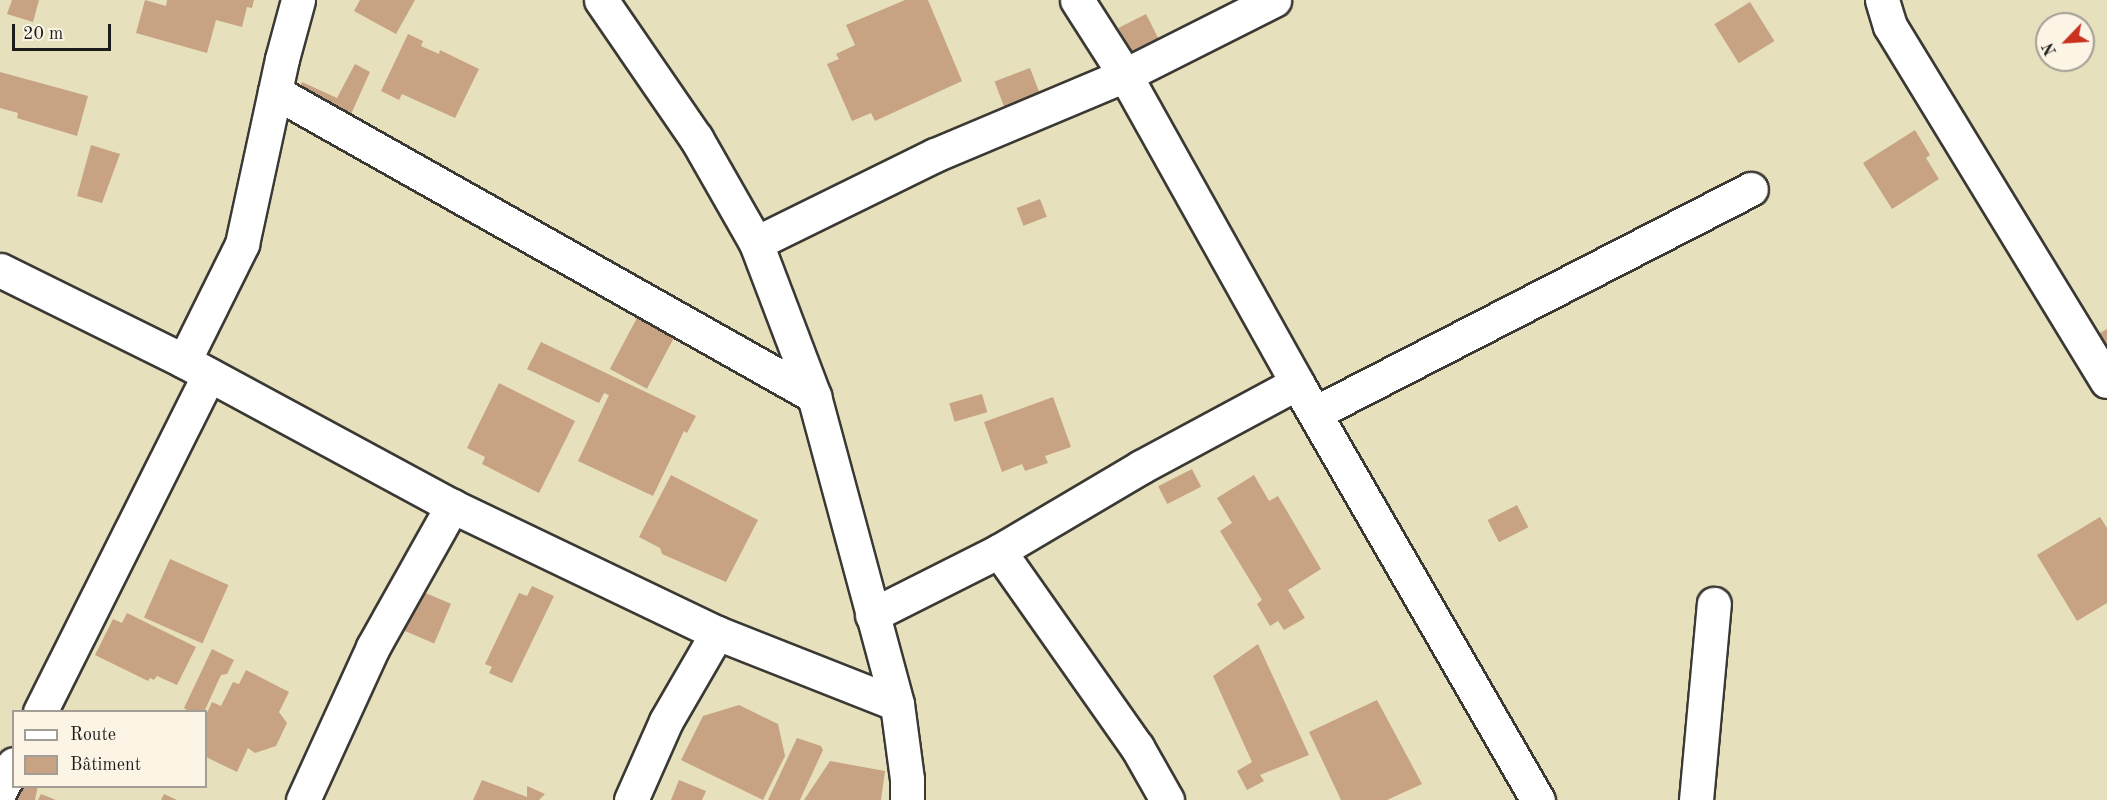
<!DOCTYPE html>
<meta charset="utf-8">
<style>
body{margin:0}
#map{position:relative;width:2107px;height:800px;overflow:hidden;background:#e7e0bc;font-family:"Old Standard TT",serif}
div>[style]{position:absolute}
.building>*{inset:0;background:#c7a383;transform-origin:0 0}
.roads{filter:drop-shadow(2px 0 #3a3934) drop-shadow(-2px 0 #3a3934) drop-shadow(0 2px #3a3934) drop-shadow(0 -2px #3a3934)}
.minor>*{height:33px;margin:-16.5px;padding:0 16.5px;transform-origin:16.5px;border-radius:16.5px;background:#fff}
span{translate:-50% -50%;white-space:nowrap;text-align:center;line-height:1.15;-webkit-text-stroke:4.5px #fcf5e5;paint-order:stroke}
.legend{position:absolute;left:12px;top:710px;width:195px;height:78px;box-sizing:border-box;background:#fcf5e5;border:2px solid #a29e95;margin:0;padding:8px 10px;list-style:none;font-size:18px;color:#1c1c1c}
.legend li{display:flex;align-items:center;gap:12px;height:30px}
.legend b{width:30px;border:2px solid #a29e95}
.north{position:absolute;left:2035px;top:12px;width:60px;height:60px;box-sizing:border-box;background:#fcf5e5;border:2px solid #a29e95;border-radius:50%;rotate:245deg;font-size:16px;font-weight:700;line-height:24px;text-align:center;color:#1c1c1c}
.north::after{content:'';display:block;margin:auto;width:21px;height:27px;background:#c8321e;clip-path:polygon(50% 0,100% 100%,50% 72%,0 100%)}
.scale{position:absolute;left:12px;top:24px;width:99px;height:27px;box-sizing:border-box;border:3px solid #1c1c1c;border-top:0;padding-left:8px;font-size:18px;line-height:21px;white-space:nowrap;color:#1c1c1c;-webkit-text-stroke:4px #fcf5e5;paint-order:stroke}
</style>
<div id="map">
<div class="building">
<div style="clip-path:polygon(12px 0,39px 0,33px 22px,7px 14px)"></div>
<div style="clip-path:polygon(145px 0,166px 6px,167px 0,254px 0,252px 8px,247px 7px,242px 27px,216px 20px,207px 53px,136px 33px)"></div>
<div style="clip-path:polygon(360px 0,415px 0,396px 34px,354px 11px)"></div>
<div style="clip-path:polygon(905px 0,928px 0,962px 81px,875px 121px,871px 113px,852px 121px,827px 64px,839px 59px,836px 54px,855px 45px,846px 25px)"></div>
<div style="left:1750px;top:2px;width:46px;height:42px;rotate:58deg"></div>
<div style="left:1146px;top:14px;width:33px;height:31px;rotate:63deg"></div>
<div style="clip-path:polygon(408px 34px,423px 41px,421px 46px,439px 54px,440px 50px,479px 69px,455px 118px,402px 94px,399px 100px,381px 91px)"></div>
<div style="clip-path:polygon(355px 64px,370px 72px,347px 123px,294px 99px,302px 82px,337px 98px)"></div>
<div style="left:1030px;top:68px;width:30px;height:38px;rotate:69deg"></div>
<div style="clip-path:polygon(0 72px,88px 96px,77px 136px,17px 118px,18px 113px,0 108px)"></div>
<div style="clip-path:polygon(1915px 130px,1930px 155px,1926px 158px,1939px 179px,1892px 209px,1863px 163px)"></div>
<div style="clip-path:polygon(91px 145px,120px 154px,102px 203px,77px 196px)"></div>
<div style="left:1040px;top:199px;width:19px;height:25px;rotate:69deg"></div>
<div style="left:638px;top:316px;width:42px;height:60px;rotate:28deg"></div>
<div style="clip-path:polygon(2107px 329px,2107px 372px,2089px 339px)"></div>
<div style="clip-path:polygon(541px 342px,696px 416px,687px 433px,684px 431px,653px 496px,578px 461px,609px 395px,604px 393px,599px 403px,527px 369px)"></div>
<div style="clip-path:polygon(499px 383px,575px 421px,539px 493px,482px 464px,485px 457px,467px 448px)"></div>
<div style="left:982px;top:394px;width:19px;height:34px;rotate:74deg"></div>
<div style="clip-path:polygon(1053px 397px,1071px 447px,1045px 456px,1048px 463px,1025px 471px,1022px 464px,1002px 472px,984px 422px)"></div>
<div style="left:1192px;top:469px;width:20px;height:38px;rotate:63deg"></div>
<div style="clip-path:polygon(671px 475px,758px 520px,726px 582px,662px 554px,660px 548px,639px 537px)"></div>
<div style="clip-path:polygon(1254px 475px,1269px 501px,1278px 496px,1321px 569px,1288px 590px,1305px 618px,1284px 630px,1278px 621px,1270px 626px,1257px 604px,1262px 600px,1220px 531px,1232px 523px,1217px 498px)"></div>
<div style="left:1517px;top:505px;width:25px;height:33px;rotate:63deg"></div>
<div style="clip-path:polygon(2100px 517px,2107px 528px,2107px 603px,2077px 621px,2037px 555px)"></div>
<div style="left:170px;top:559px;width:64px;height:64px;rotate:24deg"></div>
<div style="clip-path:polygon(532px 586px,554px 596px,512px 683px,489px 673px,492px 667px,485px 664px,519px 593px,527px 596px)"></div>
<div style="left:416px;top:589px;width:38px;height:43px;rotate:23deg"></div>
<div style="clip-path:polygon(127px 613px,196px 647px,177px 685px,157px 676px,154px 680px,150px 678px,148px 681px,95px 655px,113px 619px,122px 623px)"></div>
<div style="clip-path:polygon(1258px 644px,1309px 755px,1260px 775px,1264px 781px,1247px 790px,1237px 771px,1252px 762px,1213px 676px)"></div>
<div style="clip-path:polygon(212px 649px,234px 660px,227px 674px,221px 675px,204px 712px,190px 712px,184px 708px)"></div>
<div style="clip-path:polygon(246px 670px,289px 692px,279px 712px,287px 723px,276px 746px,255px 753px,248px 748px,237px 772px,206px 757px,206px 715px,212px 702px,221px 706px,233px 682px,239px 684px)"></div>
<div style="clip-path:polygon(1377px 700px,1422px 784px,1387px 800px,1341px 800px,1309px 732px)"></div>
<div style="clip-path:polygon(739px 705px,778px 724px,785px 756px,763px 800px,681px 760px,703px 716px)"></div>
<div style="clip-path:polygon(797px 738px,821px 746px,823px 750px,800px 800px,768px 800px)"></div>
<div style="clip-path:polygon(830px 761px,885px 771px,881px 800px,804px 800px)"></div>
<div style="clip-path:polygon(482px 780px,527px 797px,527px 786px,545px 794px,539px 800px,473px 800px)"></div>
<div style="clip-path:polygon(679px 780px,706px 791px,702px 800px,671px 800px)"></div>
<div style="clip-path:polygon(15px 786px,38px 786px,35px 800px,11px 800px)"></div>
<div style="clip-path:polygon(41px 794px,56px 800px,38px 800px)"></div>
<div style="clip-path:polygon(164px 794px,177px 800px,161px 800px)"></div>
</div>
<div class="roads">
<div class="minor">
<div style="left:601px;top:0;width:168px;rotate:55.5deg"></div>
<div style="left:696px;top:138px;width:121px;rotate:60.3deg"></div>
<div style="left:756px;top:243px;width:164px;rotate:69.2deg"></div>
<div style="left:814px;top:396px;width:319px;rotate:74.9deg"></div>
<div style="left:897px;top:704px;width:76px;rotate:82.4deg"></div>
<div style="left:907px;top:779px;width:21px;rotate:90deg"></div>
<div style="left:1077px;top:0;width:89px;rotate:57.4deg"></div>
<div style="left:1125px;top:75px;width:353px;rotate:60.8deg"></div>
<div style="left:1297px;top:383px;width:482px;rotate:60deg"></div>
<div style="left:1882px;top:0;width:27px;rotate:73deg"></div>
<div style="left:1890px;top:26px;width:416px;rotate:58.6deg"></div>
<div style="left:275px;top:92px;width:619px;rotate:29.42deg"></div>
<div style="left:756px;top:243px;width:199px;rotate:-26.2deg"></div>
<div style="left:935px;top:155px;width:206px;rotate:-22.8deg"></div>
<div style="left:1125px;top:75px;width:167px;rotate:-26.7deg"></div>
<div style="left:0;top:270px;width:205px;rotate:26.3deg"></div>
<div style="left:184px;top:361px;width:305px;rotate:28.4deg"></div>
<div style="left:452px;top:506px;width:294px;rotate:25.6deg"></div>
<div style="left:717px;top:633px;width:193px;rotate:21.5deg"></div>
<div style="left:184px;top:361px;width:131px;rotate:-63.6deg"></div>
<div style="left:242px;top:244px;width:189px;rotate:-77.8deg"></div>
<div style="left:282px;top:59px;width:61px;rotate:-74.8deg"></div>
<div style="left:1315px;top:413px;width:490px;rotate:-27.2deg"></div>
<div style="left:999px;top:551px;width:240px;rotate:54.9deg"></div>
<div style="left:1137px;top:747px;width:61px;rotate:60.5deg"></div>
<div style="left:872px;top:615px;width:142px;rotate:-26.7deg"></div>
<div style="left:999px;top:551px;width:165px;rotate:-30.6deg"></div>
<div style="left:1141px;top:467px;width:177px;rotate:-28.3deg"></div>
<div style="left:40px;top:712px;width:377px;rotate:-63.4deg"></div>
<div style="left:0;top:791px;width:30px;rotate:-63deg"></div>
<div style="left:303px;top:800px;width:168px;rotate:-65.4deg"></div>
<div style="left:373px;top:647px;width:162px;rotate:-60.7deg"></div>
<div style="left:631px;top:800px;width:86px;rotate:-66.1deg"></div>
<div style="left:666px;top:721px;width:102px;rotate:-59.9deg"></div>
<div style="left:1696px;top:800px;width:197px;rotate:-84.8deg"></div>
</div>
</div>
<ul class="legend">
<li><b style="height:8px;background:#fff"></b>Route</li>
<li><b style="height:16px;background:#c7a383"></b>Bâtiment</li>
</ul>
<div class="north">N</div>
<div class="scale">20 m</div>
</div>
